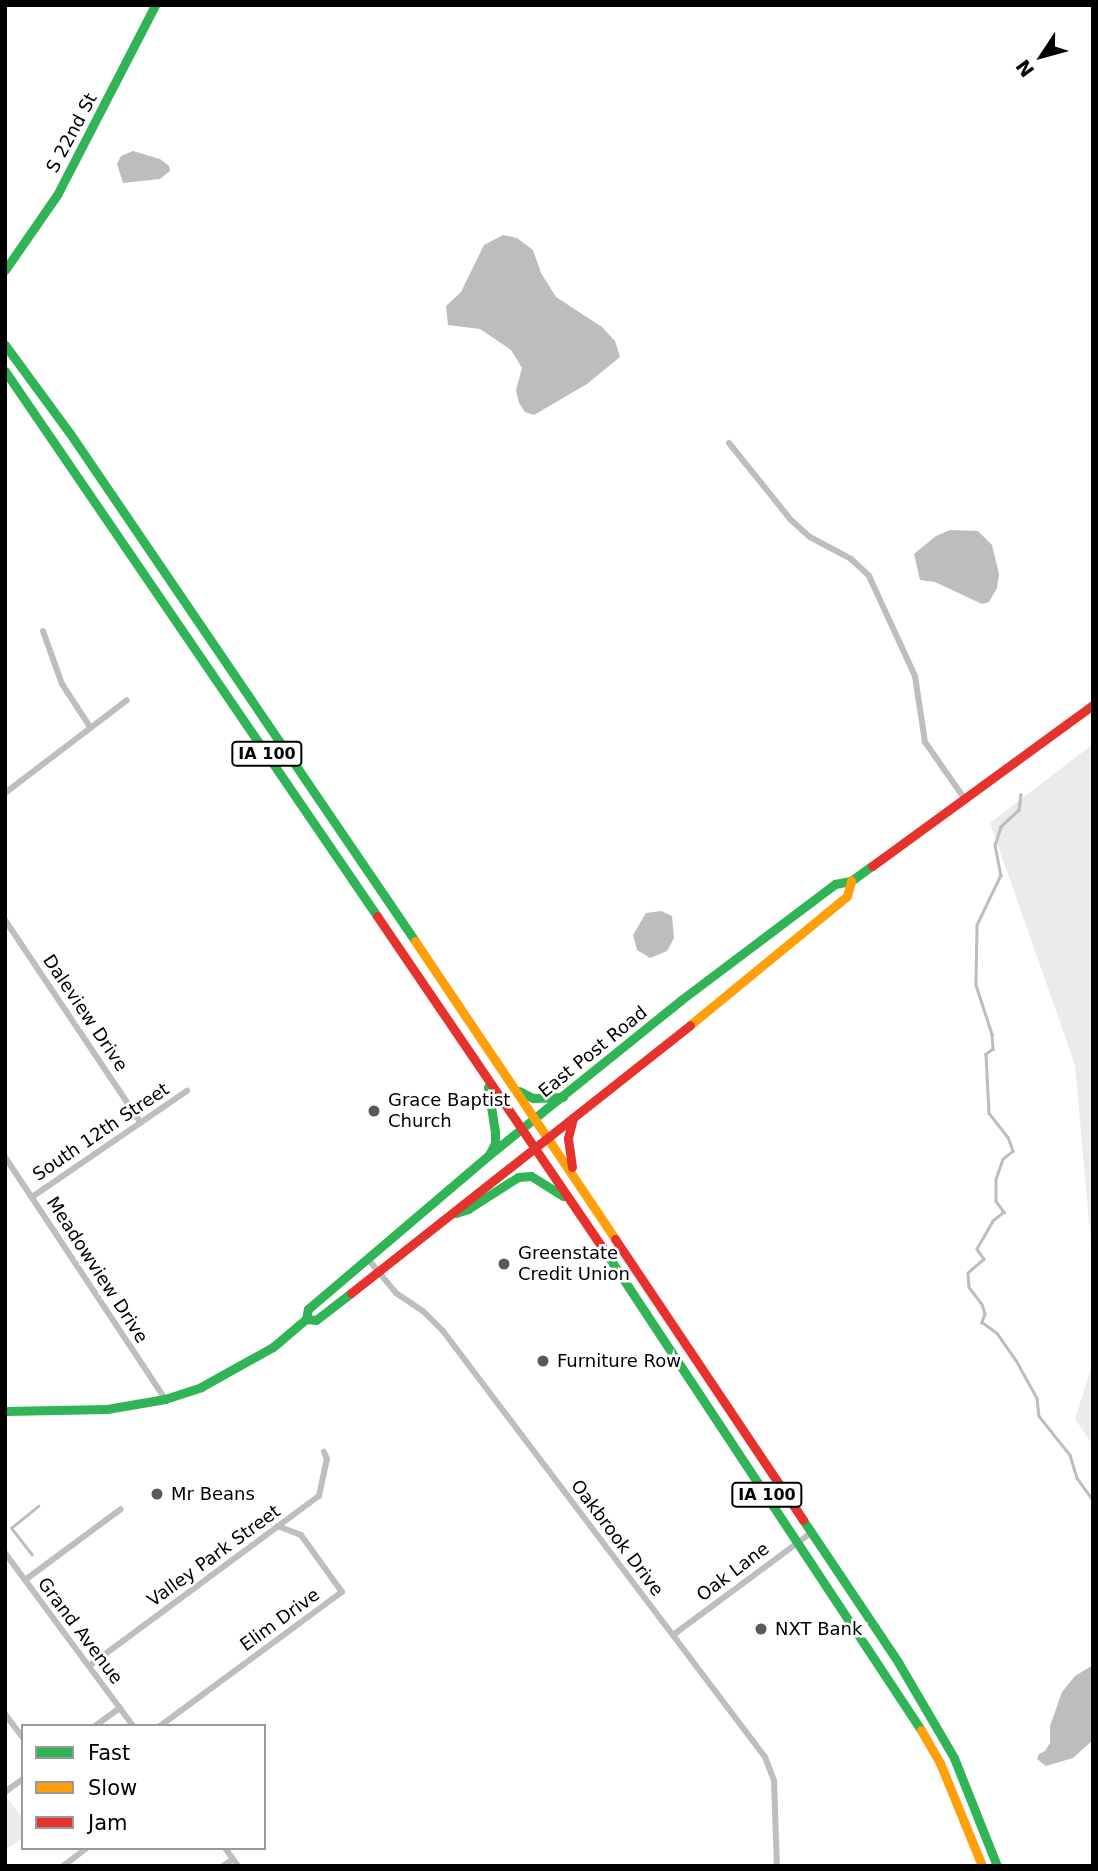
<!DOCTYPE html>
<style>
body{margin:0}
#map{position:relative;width:1098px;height:1871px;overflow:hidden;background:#fff;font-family:"DejaVu Sans",sans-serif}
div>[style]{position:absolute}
.green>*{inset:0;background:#ebebeb}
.water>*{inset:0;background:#bdbdbd}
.stream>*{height:2.5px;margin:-1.25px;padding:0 1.25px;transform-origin:1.25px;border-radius:1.25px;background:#bdbdbd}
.street>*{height:6px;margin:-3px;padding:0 3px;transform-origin:3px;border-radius:3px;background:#bebebe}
.fast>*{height:9px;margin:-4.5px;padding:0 4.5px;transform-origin:4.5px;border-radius:4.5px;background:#30b455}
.slow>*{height:9px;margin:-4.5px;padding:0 4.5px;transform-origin:4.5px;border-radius:4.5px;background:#ff9f0a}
.jam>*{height:9px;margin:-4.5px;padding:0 4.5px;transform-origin:4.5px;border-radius:4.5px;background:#e5322d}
.dots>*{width:19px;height:19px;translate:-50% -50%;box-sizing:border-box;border:4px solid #fff;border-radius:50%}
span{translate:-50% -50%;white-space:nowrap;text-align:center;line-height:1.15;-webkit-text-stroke:5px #fff;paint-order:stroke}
.shield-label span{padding:2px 5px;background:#fff;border:2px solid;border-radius:5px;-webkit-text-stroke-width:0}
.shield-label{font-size:16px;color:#000;font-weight:700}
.street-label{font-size:18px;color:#000}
.poi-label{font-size:18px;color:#000}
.left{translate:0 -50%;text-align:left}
.frame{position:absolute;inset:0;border:7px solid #000;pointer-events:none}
.legend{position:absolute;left:21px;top:1724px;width:245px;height:126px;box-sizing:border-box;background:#fff;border:2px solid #999;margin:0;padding:9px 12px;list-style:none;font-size:21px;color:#000}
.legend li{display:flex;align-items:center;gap:14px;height:35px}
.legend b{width:35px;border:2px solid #999}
.north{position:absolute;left:1007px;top:21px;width:70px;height:70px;-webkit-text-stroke:5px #fff;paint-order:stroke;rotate:234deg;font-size:19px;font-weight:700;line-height:28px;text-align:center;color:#000}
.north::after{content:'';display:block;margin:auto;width:24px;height:32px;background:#000;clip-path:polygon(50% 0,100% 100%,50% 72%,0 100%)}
</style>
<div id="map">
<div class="green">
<div style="clip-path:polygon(1093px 744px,1093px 1266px,1075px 1065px,990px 823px)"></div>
<div style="clip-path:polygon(1093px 1362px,1093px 1445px,1075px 1419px)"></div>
<div style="clip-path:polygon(7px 1798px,23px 1819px,23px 1838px,5px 1850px)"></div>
</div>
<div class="water">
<div style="clip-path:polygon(133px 151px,160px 159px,169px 166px,170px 171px,160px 179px,123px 183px,117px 164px,121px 156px)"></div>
<div style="clip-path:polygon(503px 235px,517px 238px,533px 250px,541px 273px,556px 297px,602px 327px,615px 341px,620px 357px,587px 384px,534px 415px,525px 412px,519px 403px,516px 390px,522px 368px,511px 350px,480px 329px,448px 325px,446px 306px,461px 292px,484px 245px)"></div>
<div style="clip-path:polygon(950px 530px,978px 531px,992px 545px,999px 574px,997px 588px,989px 602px,982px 604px,935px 582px,920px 580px,914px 554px,936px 536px)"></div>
<div style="clip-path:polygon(661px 911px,672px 916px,674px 938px,667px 951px,650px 958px,637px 950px,633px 935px,646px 913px)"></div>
<div style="clip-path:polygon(1093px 1665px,1093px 1740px,1073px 1758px,1046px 1766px,1037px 1759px,1039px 1754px,1045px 1751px,1050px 1743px,1050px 1726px,1062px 1692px,1075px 1676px)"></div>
</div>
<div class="stream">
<div style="left:1021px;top:794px;width:16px;rotate:97deg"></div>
<div style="left:1019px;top:810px;width:25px;rotate:137deg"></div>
<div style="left:1001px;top:827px;width:19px;rotate:108deg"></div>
<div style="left:995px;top:845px;width:31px;rotate:79deg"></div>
<div style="left:1001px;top:875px;width:55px;rotate:115.6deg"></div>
<div style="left:977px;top:925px;width:60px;rotate:91deg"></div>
<div style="left:976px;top:985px;width:52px;rotate:71.9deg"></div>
<div style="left:992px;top:1034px;width:15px;rotate:86deg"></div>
<div style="left:993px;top:1049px;width:9px;rotate:144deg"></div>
<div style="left:986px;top:1054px;width:59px;rotate:87.1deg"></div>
<div style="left:989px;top:1113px;width:31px;rotate:52deg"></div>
<div style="left:1008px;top:1137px;width:15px;rotate:70deg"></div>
<div style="left:1013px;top:1151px;width:13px;rotate:141deg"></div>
<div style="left:1003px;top:1159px;width:21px;rotate:109deg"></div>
<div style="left:996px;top:1179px;width:22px;rotate:90deg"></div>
<div style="left:996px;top:1201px;width:14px;rotate:54deg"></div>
<div style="left:1004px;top:1212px;width:14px;rotate:141deg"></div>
<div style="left:993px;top:1221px;width:32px;rotate:120deg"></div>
<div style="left:977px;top:1249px;width:12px;rotate:55deg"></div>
<div style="left:984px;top:1259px;width:21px;rotate:139deg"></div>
<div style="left:968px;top:1273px;width:14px;rotate:86deg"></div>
<div style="left:969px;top:1287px;width:21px;rotate:53deg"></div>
<div style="left:982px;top:1304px;width:10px;rotate:73deg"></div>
<div style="left:985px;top:1314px;width:9px;rotate:111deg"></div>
<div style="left:982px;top:1322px;width:19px;rotate:36deg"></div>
<div style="left:997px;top:1333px;width:33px;rotate:55deg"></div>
<div style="left:1016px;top:1360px;width:43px;rotate:61.1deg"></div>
<div style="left:1037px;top:1398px;width:18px;rotate:84deg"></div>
<div style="left:1039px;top:1416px;width:50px;rotate:51.5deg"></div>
<div style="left:1070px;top:1455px;width:24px;rotate:73deg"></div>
<div style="left:1077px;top:1478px;width:27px;rotate:54deg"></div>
<div style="left:32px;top:1555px;width:34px;rotate:-128deg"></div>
<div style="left:11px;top:1528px;width:35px;rotate:-39deg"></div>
</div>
<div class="street">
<div style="left:729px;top:443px;width:99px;rotate:51.2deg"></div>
<div style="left:791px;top:520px;width:25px;rotate:42deg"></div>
<div style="left:810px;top:537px;width:47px;rotate:28.2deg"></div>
<div style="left:851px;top:559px;width:25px;rotate:43deg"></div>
<div style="left:869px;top:576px;width:110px;rotate:65.3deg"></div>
<div style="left:915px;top:676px;width:67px;rotate:81.4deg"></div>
<div style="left:925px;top:742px;width:68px;rotate:55.1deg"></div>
<div style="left:43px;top:631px;width:56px;rotate:70.3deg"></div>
<div style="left:62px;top:684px;width:51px;rotate:56.9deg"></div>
<div style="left:5px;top:793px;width:153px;rotate:-37.3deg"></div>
<div style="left:5px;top:920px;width:244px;rotate:56.2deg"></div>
<div style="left:5px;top:1157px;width:290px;rotate:56.5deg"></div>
<div style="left:32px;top:1197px;width:188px;rotate:-34.4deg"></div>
<div style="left:368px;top:1259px;width:44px;rotate:50.5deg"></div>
<div style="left:396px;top:1293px;width:34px;rotate:34deg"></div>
<div style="left:424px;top:1312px;width:27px;rotate:45deg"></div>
<div style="left:443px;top:1331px;width:534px;rotate:52.92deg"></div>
<div style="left:765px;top:1757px;width:26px;rotate:69deg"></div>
<div style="left:774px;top:1781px;width:85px;rotate:88deg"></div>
<div style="left:5px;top:1553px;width:215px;rotate:53.5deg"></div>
<div style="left:25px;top:1580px;width:119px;rotate:-36.5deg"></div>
<div style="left:673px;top:1635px;width:172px;rotate:-36.5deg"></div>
<div style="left:89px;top:1666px;width:286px;rotate:-36.5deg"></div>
<div style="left:319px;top:1496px;width:38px;rotate:-78deg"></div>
<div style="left:327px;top:1459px;width:8px;rotate:-113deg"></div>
<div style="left:5px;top:1714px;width:30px;rotate:53deg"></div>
<div style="left:95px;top:1726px;width:31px;rotate:-36deg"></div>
<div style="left:160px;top:1726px;width:226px;rotate:-36.4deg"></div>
<div style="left:342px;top:1592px;width:70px;rotate:-125.7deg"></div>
<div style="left:301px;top:1535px;width:25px;rotate:-159deg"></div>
<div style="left:5px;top:1792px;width:22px;rotate:-36deg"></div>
<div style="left:225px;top:1848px;width:22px;rotate:54deg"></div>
<div style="left:63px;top:1866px;width:30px;rotate:-37deg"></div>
<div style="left:223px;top:1866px;width:12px;rotate:-35deg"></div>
</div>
<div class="fast">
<div style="left:5px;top:270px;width:91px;rotate:-55.3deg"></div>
<div style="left:57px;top:195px;width:214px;rotate:-62.7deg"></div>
<div style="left:5px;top:345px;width:108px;rotate:53.7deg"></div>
<div style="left:69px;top:432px;width:615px;rotate:55.79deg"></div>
<div style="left:5px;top:371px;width:660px;rotate:55.68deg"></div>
<div style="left:488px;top:1087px;width:46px;rotate:81.2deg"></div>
<div style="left:495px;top:1132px;width:11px;rotate:90deg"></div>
<div style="left:495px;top:1143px;width:13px;rotate:117deg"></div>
<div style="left:519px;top:1091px;width:16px;rotate:27deg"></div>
<div style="left:533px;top:1098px;width:30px;rotate:-2deg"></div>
<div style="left:456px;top:1213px;width:13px;rotate:-18deg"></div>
<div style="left:468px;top:1209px;width:59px;rotate:-32.6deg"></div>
<div style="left:518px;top:1177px;width:13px;rotate:-4deg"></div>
<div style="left:531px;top:1176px;width:38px;rotate:32deg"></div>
<div style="left:606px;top:1253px;width:572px;rotate:56.56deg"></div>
<div style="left:306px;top:1319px;width:10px;rotate:-79deg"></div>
<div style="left:308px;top:1309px;width:238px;rotate:-40.4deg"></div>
<div style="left:489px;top:1155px;width:247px;rotate:-38.9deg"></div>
<div style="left:681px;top:1000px;width:193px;rotate:-37deg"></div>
<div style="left:835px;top:884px;width:16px;rotate:-11deg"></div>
<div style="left:851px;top:881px;width:26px;rotate:-36deg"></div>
<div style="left:5px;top:1411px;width:102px;rotate:-1.1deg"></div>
<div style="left:107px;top:1409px;width:59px;rotate:-9.8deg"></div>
<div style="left:165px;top:1399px;width:38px;rotate:-18deg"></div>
<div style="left:201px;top:1387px;width:82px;rotate:-29.1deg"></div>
<div style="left:273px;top:1347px;width:43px;rotate:-40.3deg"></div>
<div style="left:306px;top:1319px;width:10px;rotate:6deg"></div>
<div style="left:316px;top:1320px;width:44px;rotate:-37.6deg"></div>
<div style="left:803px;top:1520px;width:171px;rotate:56.2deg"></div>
<div style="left:898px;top:1662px;width:111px;rotate:59.7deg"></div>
<div style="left:954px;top:1758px;width:116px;rotate:68.3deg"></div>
</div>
<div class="slow">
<div style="left:415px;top:941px;width:359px;rotate:56.1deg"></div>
<div style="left:690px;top:1025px;width:203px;rotate:-39.4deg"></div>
<div style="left:847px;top:896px;width:16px;rotate:-75deg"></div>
<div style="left:921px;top:1730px;width:38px;rotate:60deg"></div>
<div style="left:940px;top:1763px;width:111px;rotate:67.8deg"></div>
</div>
<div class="jam">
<div style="left:872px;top:866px;width:273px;rotate:-36.1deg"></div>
<div style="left:377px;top:916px;width:407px;rotate:55.8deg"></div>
<div style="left:572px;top:1167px;width:29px;rotate:-98deg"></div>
<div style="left:568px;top:1138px;width:21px;rotate:-76deg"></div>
<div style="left:615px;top:1239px;width:338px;rotate:56.2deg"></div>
<div style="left:351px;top:1293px;width:432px;rotate:-38.3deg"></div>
</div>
<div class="dots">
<div style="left:374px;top:1111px;background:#595959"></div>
<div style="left:504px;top:1264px;background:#595959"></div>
<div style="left:543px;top:1361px;background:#595959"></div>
<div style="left:157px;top:1494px;background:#595959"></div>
<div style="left:761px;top:1629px;background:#595959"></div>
</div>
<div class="shield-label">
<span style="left:267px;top:754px">IA 100</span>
<span style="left:767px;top:1495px">IA 100</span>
</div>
<div class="street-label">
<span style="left:72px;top:133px;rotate:-62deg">S 22nd St</span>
<span style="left:85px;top:1013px;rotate:56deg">Daleview Drive</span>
<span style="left:593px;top:1052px;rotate:-39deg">East Post Road</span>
<span style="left:101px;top:1132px;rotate:-34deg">South 12th Street</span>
<span style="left:97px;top:1270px;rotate:57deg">Meadowview Drive</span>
<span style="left:617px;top:1538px;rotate:53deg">Oakbrook Drive</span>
<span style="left:214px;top:1556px;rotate:-36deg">Valley Park Street</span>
<span style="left:733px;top:1572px;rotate:-37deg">Oak Lane</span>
<span style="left:280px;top:1620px;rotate:-36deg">Elim Drive</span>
<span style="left:80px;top:1631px;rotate:53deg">Grand Avenue</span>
</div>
<div class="poi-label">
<span class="left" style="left:388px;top:1111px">Grace Baptist<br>Church</span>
<span class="left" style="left:518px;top:1264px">Greenstate<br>Credit Union</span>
<span class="left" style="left:557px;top:1361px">Furniture Row</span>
<span class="left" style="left:171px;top:1494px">Mr Beans</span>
<span class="left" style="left:775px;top:1629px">NXT Bank</span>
</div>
<div class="frame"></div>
<ul class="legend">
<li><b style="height:9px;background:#30b455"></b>Fast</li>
<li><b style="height:9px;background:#ff9f0a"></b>Slow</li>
<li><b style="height:9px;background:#e5322d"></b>Jam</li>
</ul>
<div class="north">N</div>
</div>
